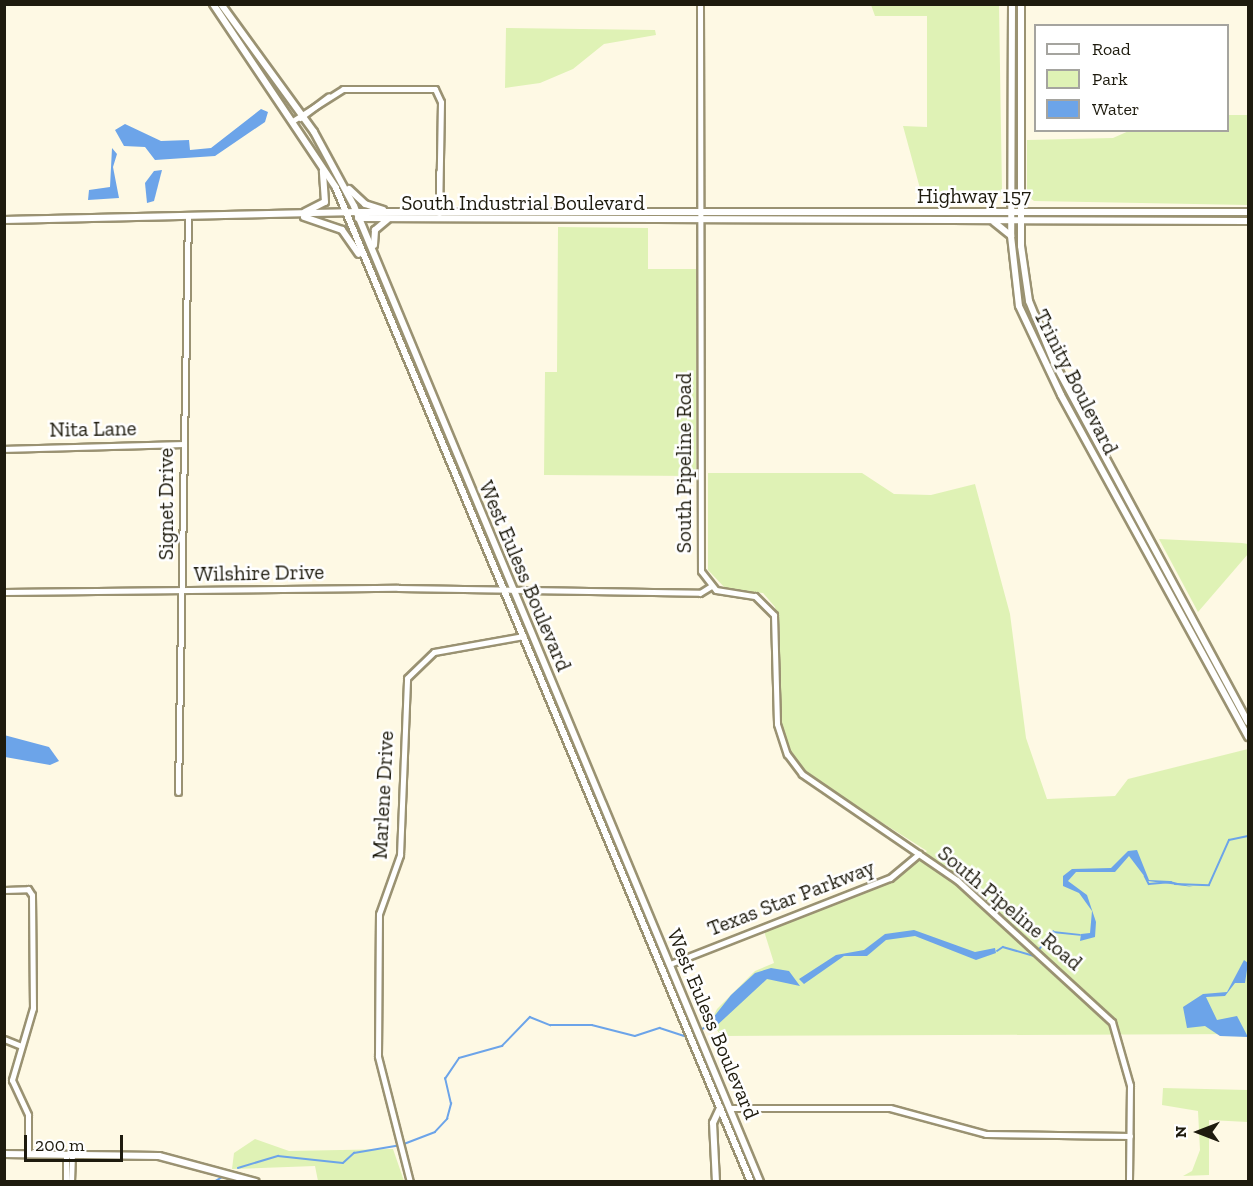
<!DOCTYPE html>
<style>
body{margin:0}
#map{position:relative;width:1253px;height:1186px;overflow:hidden;background:#fef9e4;font-family:"Zilla Slab",serif}
div>[style]{position:absolute}
.green>*{inset:0;background:#dff2b5}
.water>*{inset:0;background:#6ca4e9}
.stream>*{height:1.5px;margin:-0.75px;padding:0 0.75px;transform-origin:0.75px;border-radius:0.75px;background:#6ca4e9}
.roads{filter:drop-shadow(2px 0 #9a9272) drop-shadow(-2px 0 #9a9272) drop-shadow(0 2px #9a9272) drop-shadow(0 -2px #9a9272)}
.minor>*{height:5px;margin:-2.5px;padding:0 2.5px;transform-origin:2.5px;border-radius:2.5px;background:#fff}
.major>*{height:6px;margin:-3px;padding:0 3px;transform-origin:3px;border-radius:3px;background:#fff}
span{translate:-50% -50%;white-space:nowrap;text-align:center;line-height:1.15;-webkit-text-stroke:5px #fff;paint-order:stroke}
.street-label{font-size:21px;color:#1e1b0e}
.frame{position:absolute;inset:0;border:6px solid #1e1b0e;pointer-events:none}
.legend{position:absolute;left:1034px;top:24px;width:195px;height:108px;box-sizing:border-box;background:#fff;border:2px solid #a5a49f;margin:0;padding:8px 10px;list-style:none;font-size:18px;color:#1e1b0e}
.legend li{display:flex;align-items:center;gap:12px;height:30px}
.legend b{width:30px;border:2px solid #a5a49f}
.north{position:absolute;left:1169px;top:1102px;width:60px;height:60px;-webkit-text-stroke:4px #fff;paint-order:stroke;rotate:270deg;font-size:16px;font-weight:700;line-height:24px;text-align:center;color:#1e1b0e}
.north::after{content:'';display:block;margin:auto;width:21px;height:27px;background:#1e1b0e;clip-path:polygon(50% 0,100% 100%,50% 72%,0 100%)}
.scale{position:absolute;left:24px;top:1135px;width:99px;height:27px;box-sizing:border-box;border:3px solid #1e1b0e;border-top:0;padding-left:8px;font-size:18px;line-height:21px;white-space:nowrap;color:#1e1b0e;-webkit-text-stroke:4px #fff;paint-order:stroke}
</style>
<div id="map">
<div class="green">
<div style="clip-path:polygon(871px 5px,999px 5px,1002px 192px,924px 203px,903px 126px,927px 127px,927px 16px,875px 16px)"></div>
<div style="clip-path:polygon(506px 28px,655px 30px,656px 35px,604px 44px,573px 69px,540px 83px,505px 88px)"></div>
<div style="clip-path:polygon(1228px 115px,1248px 115px,1248px 205px,1034px 201px,1027px 195px,1027px 140px,1113px 138px,1131px 130px,1228px 130px)"></div>
<div style="clip-path:polygon(558px 227px,648px 228px,648px 269px,696px 269px,696px 476px,544px 475px,545px 372px,557px 372px)"></div>
<div style="clip-path:polygon(708px 473px,862px 473px,894px 494px,931px 495px,975px 484px,1010px 614px,1026px 738px,1047px 799px,1115px 796px,1128px 779px,1248px 749px,1248px 1034px,721px 1036px,711px 1021px,717px 1009px,755px 971px,774px 963px,764px 931px,895px 881px,927px 851px,810px 777px,791px 751px,780px 721px,780px 630px,775px 607px,763px 593px,726px 589px,708px 570px)"></div>
<div style="clip-path:polygon(1159px 539px,1242px 543px,1248px 544px,1248px 554px,1198px 612px)"></div>
<div style="clip-path:polygon(1163px 1088px,1248px 1090px,1248px 1122px,1209px 1120px,1209px 1175px,1183px 1176px,1192px 1171px,1200px 1150px,1198px 1111px,1162px 1105px)"></div>
<div style="clip-path:polygon(255px 1139px,289px 1151px,393px 1149px,404px 1181px,318px 1181px,315px 1166px,232px 1169px,234px 1153px)"></div>
</div>
<div class="water">
<div style="clip-path:polygon(261px 109px,268px 112px,265px 122px,215px 156px,155px 160px,145px 147px,124px 146px,115px 130px,125px 124px,161px 141px,189px 140px,190px 150px,211px 148px)"></div>
<div style="clip-path:polygon(112px 148px,117px 154px,113px 167px,119px 198px,88px 200px,89px 190px,110px 187px)"></div>
<div style="clip-path:polygon(162px 170px,154px 201px,147px 203px,145px 183px,154px 171px)"></div>
<div style="clip-path:polygon(4px 735px,49px 747px,59px 761px,50px 765px,5px 757px)"></div>
<div style="clip-path:polygon(1137px 850px,1149px 880px,1170px 881px,1193px 887px,1148px 881px,1129px 856px,1115px 872px,1076px 872px,1068px 881px,1087px 895px,1096px 922px,1095px 937px,1080px 941px,1081px 934px,1090px 933px,1092px 911px,1079px 893px,1063px 886px,1063px 876px,1072px 869px,1111px 868px,1128px 851px)"></div>
<div style="clip-path:polygon(914px 930px,975px 952px,995px 948px,996px 953px,976px 960px,915px 936px,886px 940px,867px 956px,844px 956px,804px 984px,799px 979px,836px 955px,864px 950px,885px 934px)"></div>
<div style="clip-path:polygon(1244px 960px,1248px 963px,1245px 983px,1235px 983px,1225px 996px,1206px 997px,1217px 1020px,1237px 1016px,1248px 1037px,1220px 1036px,1205px 1026px,1187px 1028px,1183px 1007px,1203px 994px,1227px 992px)"></div>
<div style="clip-path:polygon(771px 968px,789px 971px,800px 986px,767px 979px,713px 1029px,709px 1023px,731px 995px,755px 973px)"></div>
</div>
<div class="stream">
<div style="left:1145px;top:876px;width:9px;rotate:63deg"></div>
<div style="left:1149px;top:884px;width:22px;rotate:-5deg"></div>
<div style="left:1175px;top:884px;width:34px;rotate:2deg"></div>
<div style="left:1209px;top:885px;width:49px;rotate:-66deg"></div>
<div style="left:1229px;top:840px;width:19px;rotate:-12deg"></div>
<div style="left:997px;top:951px;width:7px;rotate:-34deg"></div>
<div style="left:1003px;top:947px;width:32px;rotate:16deg"></div>
<div style="left:1034px;top:956px;width:31px;rotate:-52deg"></div>
<div style="left:1053px;top:932px;width:27px;rotate:6deg"></div>
<div style="left:702px;top:1029px;width:11px;rotate:-22deg"></div>
<div style="left:404px;top:1144px;width:33px;rotate:-21deg"></div>
<div style="left:435px;top:1132px;width:18px;rotate:-47deg"></div>
<div style="left:447px;top:1119px;width:16px;rotate:-75deg"></div>
<div style="left:451px;top:1104px;width:26px;rotate:-103deg"></div>
<div style="left:445px;top:1079px;width:25px;rotate:-56deg"></div>
<div style="left:459px;top:1058px;width:45px;rotate:-15.6deg"></div>
<div style="left:502px;top:1046px;width:40px;rotate:-46deg"></div>
<div style="left:530px;top:1017px;width:22px;rotate:22deg"></div>
<div style="left:550px;top:1025px;width:42px"></div>
<div style="left:592px;top:1025px;width:44px;rotate:14.3deg"></div>
<div style="left:635px;top:1036px;width:26px;rotate:-18deg"></div>
<div style="left:660px;top:1028px;width:26px;rotate:18deg"></div>
<div style="left:238px;top:1168px;width:42px;rotate:-16.7deg"></div>
<div style="left:278px;top:1156px;width:65px;rotate:6.1deg"></div>
<div style="left:343px;top:1163px;width:15px;rotate:-42deg"></div>
<div style="left:354px;top:1153px;width:43px;rotate:-9.5deg"></div>
<div style="left:214px;top:1182px;width:12px;rotate:-31deg"></div>
</div>
<div class="roads">
<div class="minor">
<div style="left:700px;top:4px;width:567px;rotate:89.9deg"></div>
<div style="left:701px;top:571px;width:24px;rotate:52deg"></div>
<div style="left:716px;top:590px;width:39px;rotate:9deg"></div>
<div style="left:755px;top:596px;width:27px;rotate:45deg"></div>
<div style="left:774px;top:615px;width:109px;rotate:88.4deg"></div>
<div style="left:777px;top:724px;width:32px;rotate:72deg"></div>
<div style="left:787px;top:754px;width:25px;rotate:53deg"></div>
<div style="left:802px;top:774px;width:188px;rotate:34.4deg"></div>
<div style="left:957px;top:880px;width:210px;rotate:42.5deg"></div>
<div style="left:1112px;top:1022px;width:66px;rotate:74.1deg"></div>
<div style="left:1130px;top:1085px;width:97px;rotate:90.6deg"></div>
<div style="left:300px;top:118px;width:36px;rotate:-37deg"></div>
<div style="left:294px;top:120px;width:58px;rotate:-32.3deg"></div>
<div style="left:343px;top:89px;width:92px"></div>
<div style="left:435px;top:89px;width:14px;rotate:65deg"></div>
<div style="left:441px;top:102px;width:110px;rotate:91deg"></div>
<div style="left:439px;top:213px;width:41px;rotate:-90deg"></div>
<div style="left:4px;top:449px;width:178px;rotate:-1.6deg"></div>
<div style="left:4px;top:592px;width:394px;rotate:-0.6deg"></div>
<div style="left:398px;top:588px;width:302px;rotate:0.9deg"></div>
<div style="left:700px;top:593px;width:13px;rotate:-32deg"></div>
<div style="left:178px;top:792px;width:576px;rotate:-89.01deg"></div>
<div style="left:4px;top:890px;width:24px;rotate:-2deg"></div>
<div style="left:28px;top:889px;width:7px;rotate:56deg"></div>
<div style="left:32px;top:895px;width:113px;rotate:89.5deg"></div>
<div style="left:33px;top:1008px;width:75px;rotate:106.3deg"></div>
<div style="left:12px;top:1080px;width:38px;rotate:65deg"></div>
<div style="left:28px;top:1115px;width:39px;rotate:90deg"></div>
<div style="left:670px;top:964px;width:236px;rotate:-21.4deg"></div>
<div style="left:890px;top:878px;width:38px;rotate:-40deg"></div>
<div style="left:4px;top:1039px;width:18px;rotate:22deg"></div>
<div style="left:730px;top:1108px;width:160px"></div>
<div style="left:890px;top:1108px;width:99px;rotate:15.2deg"></div>
<div style="left:986px;top:1134px;width:144px;rotate:0.8deg"></div>
<div style="left:66px;top:1182px;width:28px;rotate:-90deg"></div>
<div style="left:71px;top:1182px;width:28px;rotate:-88deg"></div>
<div style="left:410px;top:1182px;width:130px;rotate:-104.3deg"></div>
<div style="left:378px;top:1056px;width:142px;rotate:-89.6deg"></div>
<div style="left:379px;top:914px;width:63px;rotate:-70.4deg"></div>
<div style="left:400px;top:855px;width:177px;rotate:-87.7deg"></div>
<div style="left:407px;top:678px;width:37px;rotate:-44deg"></div>
<div style="left:434px;top:652px;width:91px;rotate:-10.1deg"></div>
</div>
<div class="major">
<div style="left:213px;top:4px;width:221px;rotate:56.2deg"></div>
<div style="left:336px;top:188px;width:1077px;rotate:67.34deg"></div>
<div style="left:221px;top:4px;width:158px;rotate:54deg"></div>
<div style="left:314px;top:132px;width:84px;rotate:61.6deg"></div>
<div style="left:354px;top:206px;width:1057px;rotate:67.41deg"></div>
<div style="left:1012px;top:4px;width:232px;rotate:90.2deg"></div>
<div style="left:1011px;top:236px;width:70px;rotate:83.5deg"></div>
<div style="left:1019px;top:306px;width:98px;rotate:64.7deg"></div>
<div style="left:1061px;top:395px;width:390px;rotate:61.3deg"></div>
<div style="left:1021px;top:4px;width:242px;rotate:90deg"></div>
<div style="left:1021px;top:246px;width:56px;rotate:81.7deg"></div>
<div style="left:1029px;top:301px;width:66px;rotate:67.7deg"></div>
<div style="left:1054px;top:362px;width:409px;rotate:61.7deg"></div>
<div style="left:349px;top:189px;width:22px;rotate:43deg"></div>
<div style="left:365px;top:204px;width:19px;rotate:18deg"></div>
<div style="left:305px;top:212px;width:22px;rotate:-27deg"></div>
<div style="left:325px;top:202px;width:31px;rotate:-94deg"></div>
<div style="left:304px;top:217px;width:40px;rotate:18.9deg"></div>
<div style="left:342px;top:230px;width:29px;rotate:55deg"></div>
<div style="left:358px;top:218px;width:890px;rotate:0.19deg"></div>
<div style="left:4px;top:220px;width:353px;rotate:-1.3deg"></div>
<div style="left:357px;top:212px;width:891px"></div>
<div style="left:994px;top:222px;width:22px;rotate:39deg"></div>
<div style="left:374px;top:245px;width:15px;rotate:-86deg"></div>
<div style="left:375px;top:230px;width:16px;rotate:-40deg"></div>
<div style="left:4px;top:1154px;width:155px;rotate:0.7deg"></div>
<div style="left:159px;top:1156px;width:100px;rotate:15deg"></div>
<div style="left:716px;top:1182px;width:59px;rotate:-92.9deg"></div>
<div style="left:713px;top:1123px;width:17px;rotate:-65deg"></div>
</div>
</div>
<div class="street-label">
<span style="left:974px;top:196px">Highway 157</span>
<span style="left:523px;top:203px">South Industrial Boulevard</span>
<span style="left:1076px;top:382px;rotate:63deg">Trinity Boulevard</span>
<span style="left:93px;top:429px;rotate:-1deg">Nita Lane</span>
<span style="left:684px;top:463px;rotate:-90deg">South Pipeline Road</span>
<span style="left:166px;top:504px;rotate:-90deg">Signet Drive</span>
<span style="left:259px;top:573px;rotate:-1deg">Wilshire Drive</span>
<span style="left:525px;top:576px;rotate:67deg">West Euless Boulevard</span>
<span style="left:383px;top:795px;rotate:-87deg">Marlene Drive</span>
<span style="left:791px;top:898px;rotate:-21deg">Texas Star Parkway</span>
<span style="left:1010px;top:908px;rotate:40deg">South Pipeline Road</span>
<span style="left:713px;top:1024px;rotate:67deg">West Euless Boulevard</span>
</div>
<div class="frame"></div>
<ul class="legend">
<li><b style="height:8px;background:#fff"></b>Road</li>
<li><b style="height:16px;background:#dff2b5"></b>Park</li>
<li><b style="height:16px;background:#6ca4e9"></b>Water</li>
</ul>
<div class="north">N</div>
<div class="scale">200 m</div>
</div>
